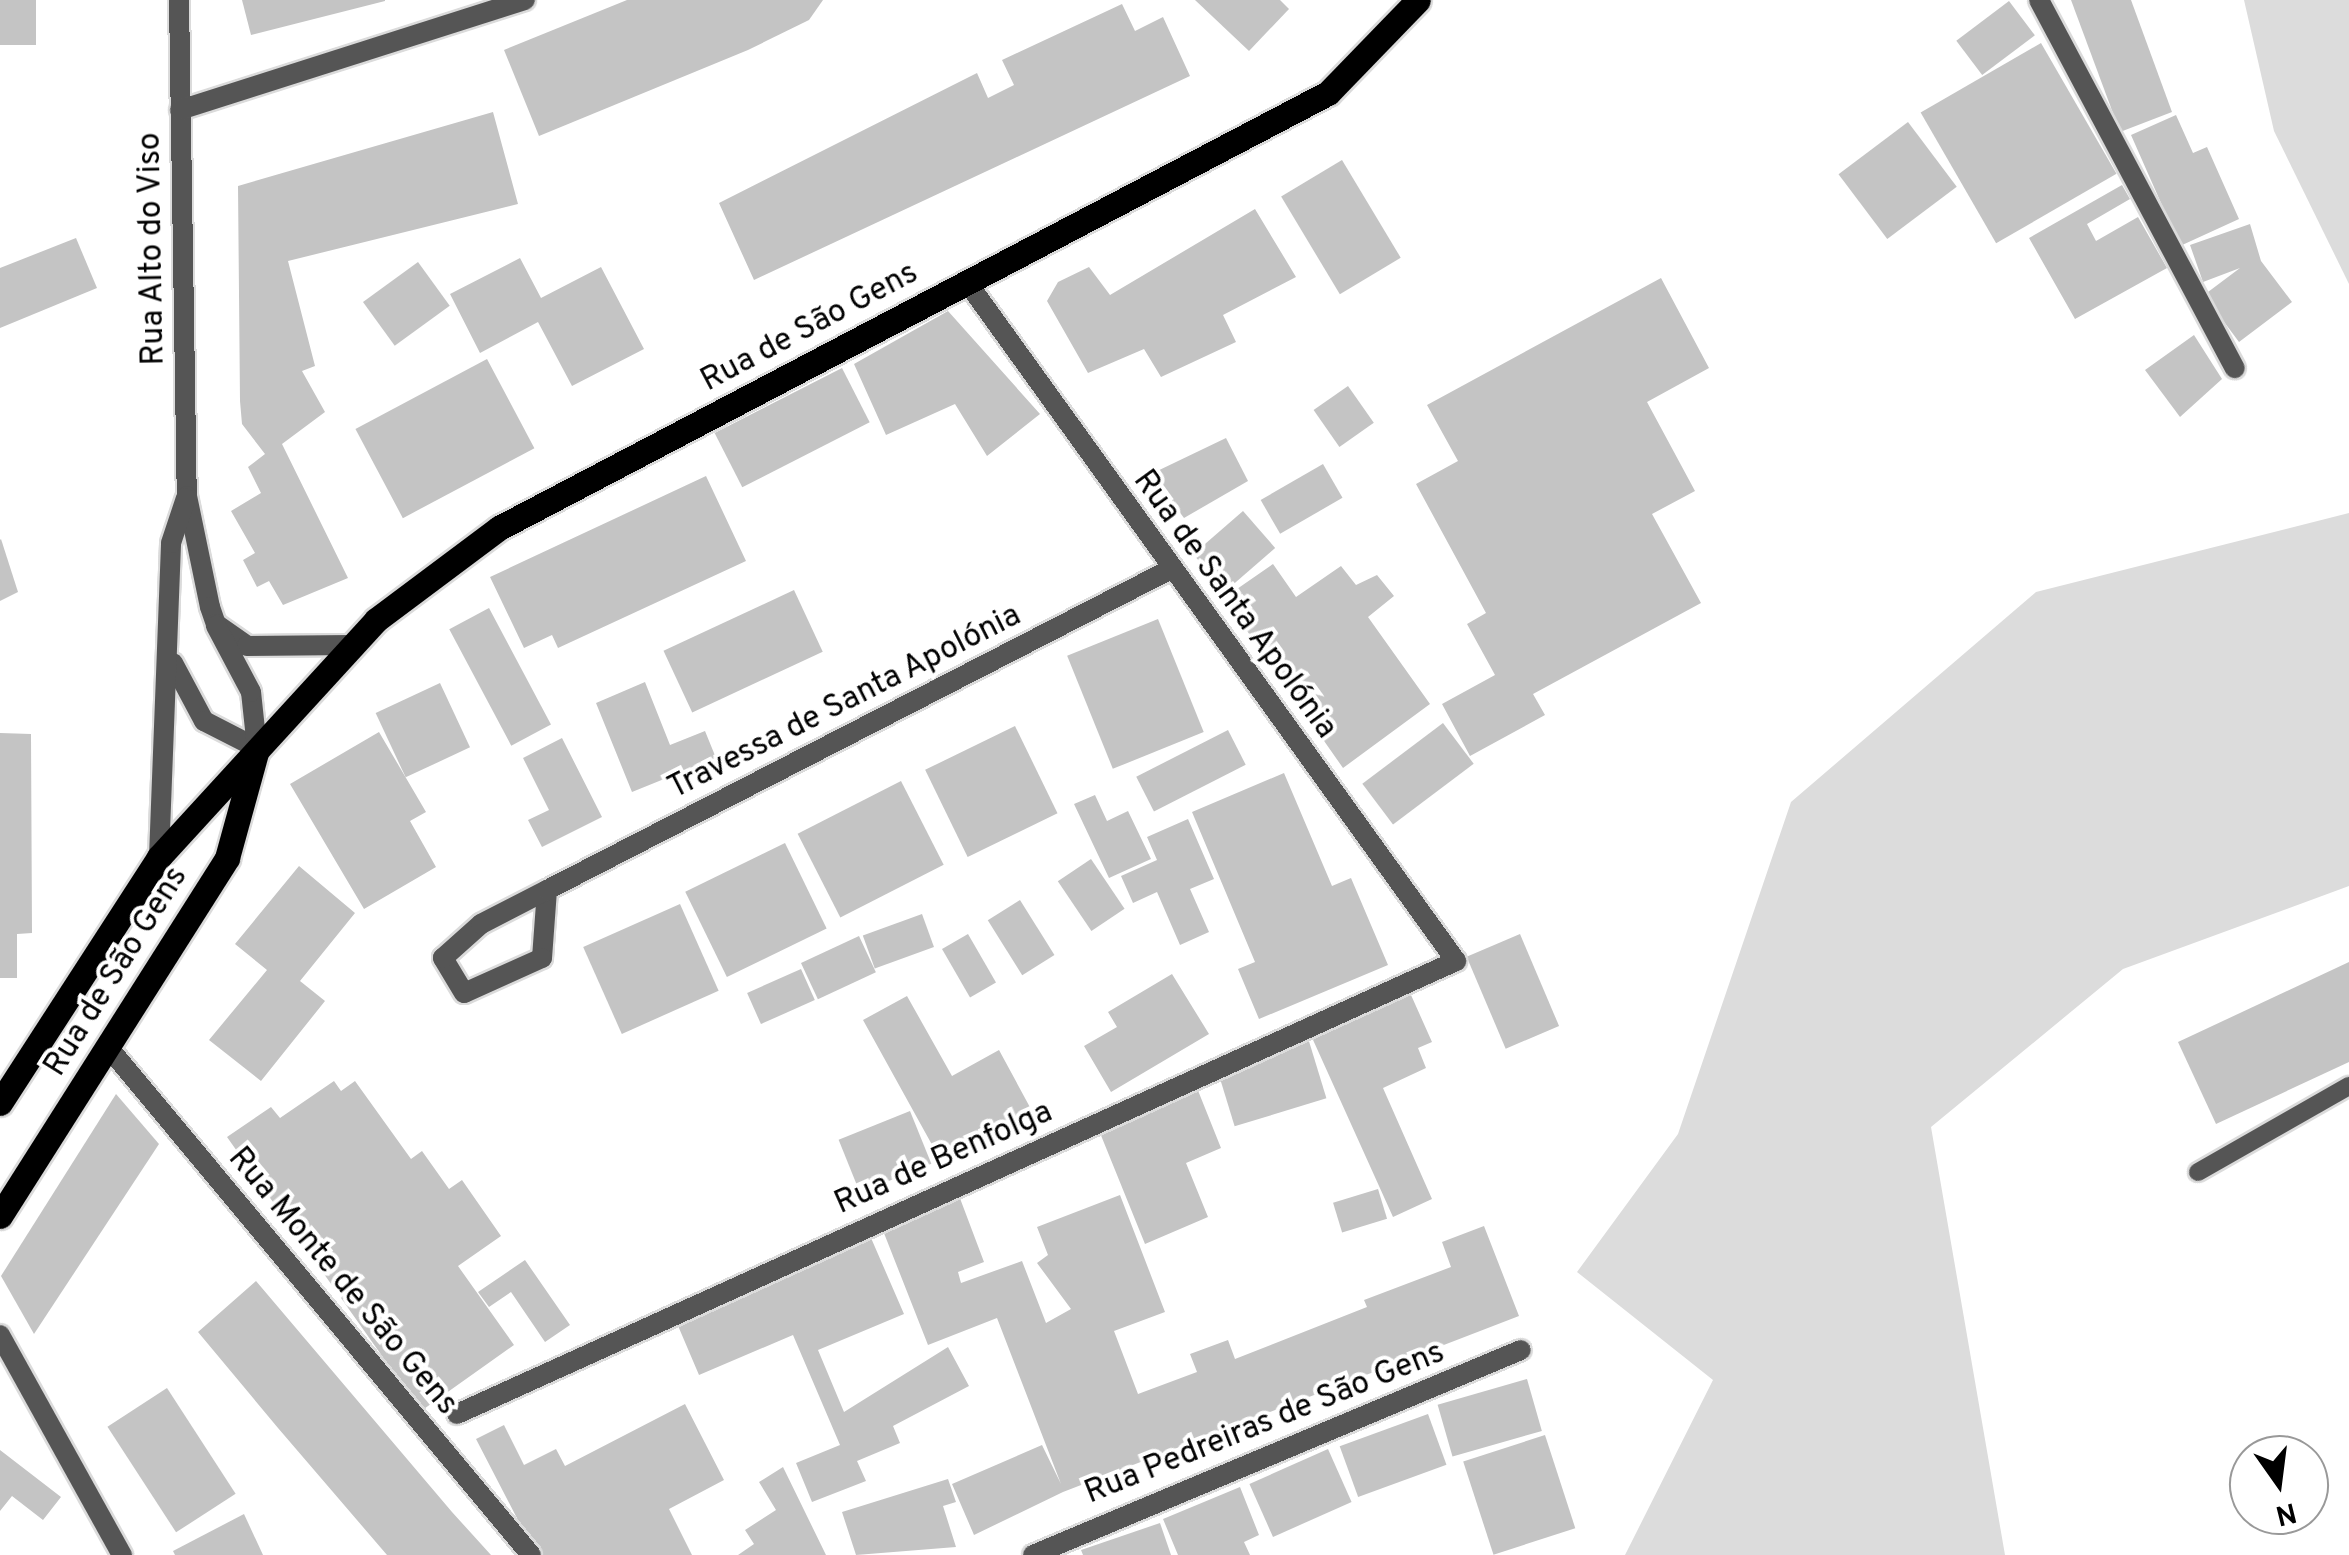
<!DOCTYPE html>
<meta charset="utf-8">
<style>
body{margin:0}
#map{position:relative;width:2349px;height:1555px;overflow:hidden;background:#fff;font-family:Overpass,sans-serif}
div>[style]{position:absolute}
.green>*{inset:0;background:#dcdcdc}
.building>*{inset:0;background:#c4c4c4;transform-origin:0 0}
.roads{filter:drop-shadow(2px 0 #dbdbdb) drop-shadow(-2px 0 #dbdbdb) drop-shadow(0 2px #dbdbdb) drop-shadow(0 -2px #dbdbdb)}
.lane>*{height:18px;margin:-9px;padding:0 9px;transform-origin:9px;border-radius:9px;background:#555}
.street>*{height:20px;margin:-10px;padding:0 10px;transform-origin:10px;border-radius:10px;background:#555}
.primary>*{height:25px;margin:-12.5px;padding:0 12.5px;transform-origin:12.5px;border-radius:12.5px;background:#000}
span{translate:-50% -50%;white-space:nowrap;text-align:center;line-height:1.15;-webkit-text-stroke:8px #fff;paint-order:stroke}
.street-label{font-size:32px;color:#000}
.north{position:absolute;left:2229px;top:1435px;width:100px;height:100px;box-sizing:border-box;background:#fff;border:2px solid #999;border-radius:50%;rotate:166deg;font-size:28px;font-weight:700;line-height:40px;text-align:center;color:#000}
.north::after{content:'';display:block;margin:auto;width:35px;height:45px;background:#000;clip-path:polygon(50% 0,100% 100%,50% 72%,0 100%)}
</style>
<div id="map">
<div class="green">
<div style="clip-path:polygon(2244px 0,2349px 0,2349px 284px,2274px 131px)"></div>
<div style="clip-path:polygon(2349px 513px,2349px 886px,2123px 969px,1931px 1127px,2005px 1555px,1625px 1555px,1713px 1380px,1577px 1272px,1678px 1134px,1791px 802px,2036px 592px)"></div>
</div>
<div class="building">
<div style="left:0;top:0;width:36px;height:45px"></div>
<div style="clip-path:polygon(242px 0,385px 0,385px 1px,251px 35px)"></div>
<div style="clip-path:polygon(627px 0,823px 0,809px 20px,748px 50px,539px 136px,504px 50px)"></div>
<div style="clip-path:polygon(1195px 0,1280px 0,1289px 9px,1249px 51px)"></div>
<div style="clip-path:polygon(2071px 0,2131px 0,2172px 112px,2120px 132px)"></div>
<div style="left:2009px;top:1px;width:43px;height:66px;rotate:53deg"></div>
<div style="clip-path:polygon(1122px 4px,1135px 31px,1163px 17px,1190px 76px,754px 280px,719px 203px,977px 73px,988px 98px,1014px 85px,1002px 60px)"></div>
<div style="left:2041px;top:43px;width:151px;height:139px;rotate:60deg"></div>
<div style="clip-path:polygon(493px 112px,518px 204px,288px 261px,315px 366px,302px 371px,325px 412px,282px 444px,348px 578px,283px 605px,269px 581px,257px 587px,243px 560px,255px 553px,231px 511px,261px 493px,248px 467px,265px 454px,242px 424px,240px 401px,238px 186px)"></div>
<div style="clip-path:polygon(2176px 115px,2193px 153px,2207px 147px,2239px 219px,2180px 246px,2131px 135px)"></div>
<div style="left:1908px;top:122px;width:81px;height:87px;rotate:53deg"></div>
<div style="left:1342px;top:160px;width:114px;height:71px;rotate:59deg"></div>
<div style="clip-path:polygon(2122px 185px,2130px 199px,2087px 224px,2096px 241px,2138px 217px,2167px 268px,2075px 319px,2029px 238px)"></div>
<div style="clip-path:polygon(1255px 209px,1296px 277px,1223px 315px,1236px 342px,1161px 377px,1144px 349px,1088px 373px,1047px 301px,1058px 282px,1089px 267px,1110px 295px)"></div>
<div style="clip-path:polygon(2250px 224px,2261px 261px,2292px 302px,2239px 342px,2204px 295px,2240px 268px,2203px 282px,2190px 245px)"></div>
<div style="clip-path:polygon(76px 238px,97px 288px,0 328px,0 268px)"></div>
<div style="clip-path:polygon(520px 258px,541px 298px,601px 267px,644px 349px,572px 386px,538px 322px,480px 353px,450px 294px)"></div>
<div style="left:418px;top:262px;width:54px;height:68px;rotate:54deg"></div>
<div style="clip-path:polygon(1661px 278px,1709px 368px,1647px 402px,1695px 491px,1652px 514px,1701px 603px,1533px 694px,1545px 715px,1470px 756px,1442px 704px,1495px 675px,1467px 624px,1486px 613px,1416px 484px,1458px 461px,1427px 405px)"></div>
<div style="clip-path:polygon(948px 311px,1040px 414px,987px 456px,955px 404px,886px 435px,854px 364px)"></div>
<div style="clip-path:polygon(2194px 335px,2222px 379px,2180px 417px,2145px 370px)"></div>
<div style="left:487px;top:359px;width:101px;height:149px;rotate:62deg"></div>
<div style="left:842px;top:368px;width:61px;height:143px;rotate:63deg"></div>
<div style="left:1348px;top:386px;width:45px;height:42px;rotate:55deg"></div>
<div style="clip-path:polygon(1226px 438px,1248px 481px,1184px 518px,1151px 474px)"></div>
<div style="left:1323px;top:464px;width:39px;height:72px;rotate:60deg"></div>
<div style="clip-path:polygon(706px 476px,746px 561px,558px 648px,552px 635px,524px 648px,490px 577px)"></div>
<div style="left:1243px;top:511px;width:49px;height:66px;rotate:49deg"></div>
<div style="clip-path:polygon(1px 539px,18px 592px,0 601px,0 540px)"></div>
<div style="clip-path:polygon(1273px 564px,1296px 597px,1341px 566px,1356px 585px,1377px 575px,1394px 596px,1368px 617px,1430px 704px,1343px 768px,1224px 598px)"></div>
<div style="left:794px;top:590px;width:68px;height:144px;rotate:65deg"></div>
<div style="left:489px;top:608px;width:132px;height:45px;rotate:62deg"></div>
<div style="left:1158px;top:619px;width:122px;height:98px;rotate:68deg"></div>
<div style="clip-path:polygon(645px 682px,670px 745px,705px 731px,716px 758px,632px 792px,596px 703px)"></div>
<div style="left:440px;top:683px;width:71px;height:71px;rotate:65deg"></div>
<div style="left:1443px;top:723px;width:51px;height:101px;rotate:53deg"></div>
<div style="left:1015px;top:726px;width:97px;height:100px;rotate:64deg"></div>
<div style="left:1228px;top:730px;width:39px;height:103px;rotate:63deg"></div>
<div style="clip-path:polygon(379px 732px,426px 812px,410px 821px,436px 867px,364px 909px,290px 784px)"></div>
<div style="clip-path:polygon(0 733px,31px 734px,32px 933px,17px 934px,17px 978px,0 978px)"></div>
<div style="clip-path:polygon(562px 738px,602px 817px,542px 847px,528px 820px,549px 810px,523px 758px)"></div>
<div style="clip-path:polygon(1284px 773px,1332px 886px,1351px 878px,1388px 965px,1259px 1019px,1238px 969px,1255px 962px,1192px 812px)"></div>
<div style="left:901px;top:781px;width:94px;height:116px;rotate:63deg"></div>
<div style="clip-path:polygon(1095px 795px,1107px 821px,1128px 811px,1151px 859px,1109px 878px,1074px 804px)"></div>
<div style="clip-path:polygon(1188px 819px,1214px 879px,1190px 889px,1209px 932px,1180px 945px,1157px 892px,1133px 903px,1121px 876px,1157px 860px,1147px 837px)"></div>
<div style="left:785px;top:843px;width:95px;height:111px;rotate:64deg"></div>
<div style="left:1091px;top:859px;width:60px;height:40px;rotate:56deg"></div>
<div style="clip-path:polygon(299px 866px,355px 913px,300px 981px,325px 1001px,261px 1081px,209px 1040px,267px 970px,235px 944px)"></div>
<div style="left:1020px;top:900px;width:65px;height:38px;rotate:58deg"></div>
<div style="left:680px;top:904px;width:95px;height:106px;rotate:66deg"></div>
<div style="left:922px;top:914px;width:35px;height:63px;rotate:70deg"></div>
<div style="left:968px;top:934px;width:56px;height:30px;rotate:60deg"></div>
<div style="left:1520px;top:934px;width:100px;height:58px;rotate:67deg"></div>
<div style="left:859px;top:936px;width:40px;height:64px;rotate:65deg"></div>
<div style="clip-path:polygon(2349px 962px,2349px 1062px,2216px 1124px,2178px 1042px)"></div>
<div style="left:801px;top:969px;width:34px;height:59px;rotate:66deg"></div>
<div style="clip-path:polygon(1172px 974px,1209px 1034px,1111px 1092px,1084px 1046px,1117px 1027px,1108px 1012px)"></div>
<div style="clip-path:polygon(1407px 986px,1432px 1042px,1418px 1048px,1426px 1068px,1383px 1088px,1432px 1199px,1393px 1217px,1309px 1031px)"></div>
<div style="clip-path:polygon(907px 996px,952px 1076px,999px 1050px,1032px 1111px,941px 1161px,863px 1020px)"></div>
<div style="left:1308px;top:1038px;width:63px;height:96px;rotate:73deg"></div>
<div style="clip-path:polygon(334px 1081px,341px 1091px,355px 1081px,411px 1159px,422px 1151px,449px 1189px,462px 1180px,501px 1236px,458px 1266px,514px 1345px,421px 1411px,227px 1137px,271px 1107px,280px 1118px)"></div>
<div style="clip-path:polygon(1197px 1088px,1221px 1148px,1186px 1163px,1208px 1217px,1145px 1244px,1098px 1128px)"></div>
<div style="clip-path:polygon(116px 1094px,159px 1144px,34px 1334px,1px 1276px)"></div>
<div style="left:910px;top:1111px;width:57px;height:77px;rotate:68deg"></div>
<div style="left:1378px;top:1189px;width:31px;height:47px;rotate:73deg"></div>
<div style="clip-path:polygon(958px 1193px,984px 1262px,958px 1272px,961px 1283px,1022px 1261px,1046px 1323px,1071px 1309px,1037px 1263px,1048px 1255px,1037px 1227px,1120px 1195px,1165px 1312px,1114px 1331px,1138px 1394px,1197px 1372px,1190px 1354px,1228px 1340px,1235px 1359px,1367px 1307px,1364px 1300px,1451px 1267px,1442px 1242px,1484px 1226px,1519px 1316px,1063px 1492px,974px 1535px,952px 1484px,1042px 1445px,1061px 1484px,997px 1318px,928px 1345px,880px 1223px)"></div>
<div style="clip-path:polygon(868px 1231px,904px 1314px,818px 1350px,844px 1412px,948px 1347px,969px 1386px,893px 1426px,900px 1443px,857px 1461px,866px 1481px,812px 1502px,796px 1463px,840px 1445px,793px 1335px,699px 1375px,673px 1314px)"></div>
<div style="clip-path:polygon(525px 1260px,570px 1325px,545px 1342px,511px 1292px,489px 1307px,478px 1292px)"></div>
<div style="clip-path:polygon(256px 1281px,452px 1512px,491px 1555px,387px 1555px,278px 1428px,198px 1332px)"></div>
<div style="left:1527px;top:1379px;width:54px;height:93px;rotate:74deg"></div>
<div style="left:167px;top:1388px;width:126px;height:71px;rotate:57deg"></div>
<div style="clip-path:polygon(685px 1404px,724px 1480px,669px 1509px,692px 1555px,536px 1555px,476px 1439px,504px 1425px,524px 1465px,556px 1449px,565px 1466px)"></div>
<div style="left:1428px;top:1414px;width:54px;height:94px;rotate:70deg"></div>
<div style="left:1545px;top:1435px;width:98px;height:86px;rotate:72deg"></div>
<div style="left:1328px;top:1449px;width:58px;height:86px;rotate:66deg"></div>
<div style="clip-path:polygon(0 1450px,61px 1497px,43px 1520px,12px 1496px,0 1511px)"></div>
<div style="clip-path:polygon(783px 1467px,826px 1555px,738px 1555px,754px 1544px,745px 1530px,776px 1510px,759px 1482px)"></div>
<div style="clip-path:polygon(948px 1479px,956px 1502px,943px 1506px,956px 1547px,856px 1555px,842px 1512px)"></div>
<div style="clip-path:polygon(1240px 1487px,1259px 1535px,1244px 1542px,1250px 1555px,1178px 1555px,1163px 1519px)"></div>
<div style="clip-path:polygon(244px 1514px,263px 1555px,175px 1555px,173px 1551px)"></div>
<div style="clip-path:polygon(1160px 1523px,1171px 1555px,1083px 1555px,1081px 1550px)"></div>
</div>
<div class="roads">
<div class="lane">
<div style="left:2198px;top:1172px;width:174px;rotate:-29.7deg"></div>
</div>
<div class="street">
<div style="left:179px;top:0;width:496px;rotate:89.1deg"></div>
<div style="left:187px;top:496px;width:113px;rotate:78.3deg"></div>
<div style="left:210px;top:607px;width:18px;rotate:71deg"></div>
<div style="left:216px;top:624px;width:38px;rotate:35deg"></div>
<div style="left:247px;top:646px;width:105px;rotate:-0.5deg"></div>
<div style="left:2039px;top:0;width:417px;rotate:62deg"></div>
<div style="left:180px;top:110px;width:362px;rotate:-17.7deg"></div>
<div style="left:173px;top:663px;width:66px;rotate:61.9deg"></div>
<div style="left:204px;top:721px;width:59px;rotate:27deg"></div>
<div style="left:257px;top:748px;width:56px;rotate:-96.1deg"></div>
<div style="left:251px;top:692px;width:75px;rotate:-117.9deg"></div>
<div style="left:159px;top:857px;width:314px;rotate:-87.8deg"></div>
<div style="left:171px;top:543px;width:47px;rotate:-71.6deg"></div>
<div style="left:547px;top:890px;width:68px;rotate:94.2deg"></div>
<div style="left:542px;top:958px;width:85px;rotate:155.8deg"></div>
<div style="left:464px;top:993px;width:41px;rotate:-121deg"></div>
<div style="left:443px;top:958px;width:51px;rotate:-41.8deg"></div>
<div style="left:481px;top:924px;width:74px;rotate:-27.3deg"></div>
<div style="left:547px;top:890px;width:702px;rotate:-27.22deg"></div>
<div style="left:108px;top:1047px;width:661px;rotate:50.22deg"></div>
<div style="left:0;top:1335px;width:252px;rotate:61deg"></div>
<div style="left:457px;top:1414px;width:1097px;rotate:-24.39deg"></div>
<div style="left:1456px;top:961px;width:837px;rotate:-125.76deg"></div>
<div style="left:1033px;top:1555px;width:529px;rotate:-22.79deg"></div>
</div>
<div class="primary">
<div style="left:0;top:1103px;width:293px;rotate:-57.1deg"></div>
<div style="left:159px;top:857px;width:321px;rotate:-47.5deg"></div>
<div style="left:376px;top:620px;width:154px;rotate:-36.8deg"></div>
<div style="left:499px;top:528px;width:936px;rotate:-27.69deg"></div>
<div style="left:1328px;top:93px;width:129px;rotate:-45.9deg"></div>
<div style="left:0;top:1216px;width:424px;rotate:-57.6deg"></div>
<div style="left:227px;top:858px;width:109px;rotate:-74.6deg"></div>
</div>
</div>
<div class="street-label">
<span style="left:153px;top:249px;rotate:-91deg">Rua Alto do Viso</span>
<span style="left:810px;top:328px;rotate:-28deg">Rua de São Gens</span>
<span style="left:1234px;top:605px;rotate:54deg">Rua de Santa Apolónia</span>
<span style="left:845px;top:703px;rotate:-27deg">Travessa de Santa Apolónia</span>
<span style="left:117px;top:972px;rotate:-58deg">Rua de São Gens</span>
<span style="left:944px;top:1159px;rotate:-24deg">Rua de Benfolga</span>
<span style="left:342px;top:1282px;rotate:50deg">Rua Monte de São Gens</span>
<span style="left:1265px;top:1424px;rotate:-22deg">Rua Pedreiras de São Gens</span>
</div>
<div class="north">N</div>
</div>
